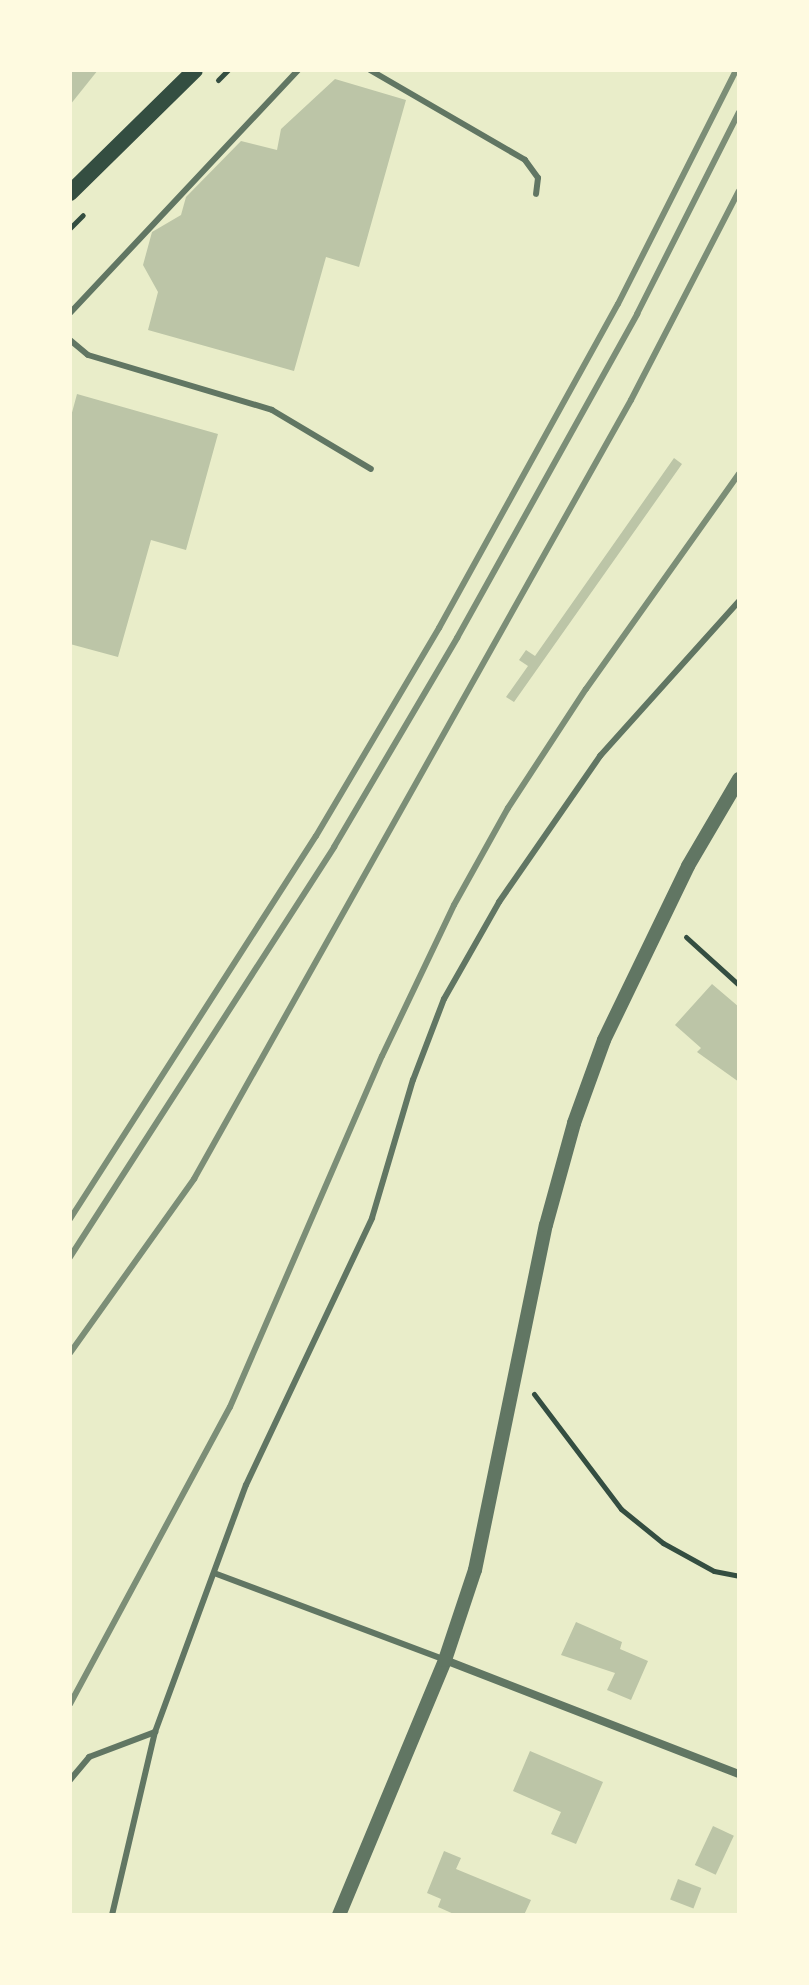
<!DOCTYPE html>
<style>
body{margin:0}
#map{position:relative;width:809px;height:1985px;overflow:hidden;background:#e9edc9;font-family:"Noto Sans",sans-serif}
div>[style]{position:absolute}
.building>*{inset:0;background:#bcc5a7;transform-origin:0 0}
.path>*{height:5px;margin:-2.5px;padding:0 2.5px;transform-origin:2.5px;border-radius:2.5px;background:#344e41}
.service>*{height:6px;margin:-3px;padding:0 3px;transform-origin:3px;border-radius:3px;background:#617663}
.minor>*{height:8px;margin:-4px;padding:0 4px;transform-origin:4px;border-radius:4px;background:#617663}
.tertiary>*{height:14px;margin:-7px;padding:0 7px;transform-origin:7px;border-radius:7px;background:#617663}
.secondary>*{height:16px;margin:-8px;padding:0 8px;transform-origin:8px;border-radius:8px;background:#344e41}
.rail>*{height:6px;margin:-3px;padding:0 3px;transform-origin:3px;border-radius:3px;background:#7c8e77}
span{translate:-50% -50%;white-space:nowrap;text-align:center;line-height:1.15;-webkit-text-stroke:7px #fefae0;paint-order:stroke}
.frame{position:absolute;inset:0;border:72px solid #fefae0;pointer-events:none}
</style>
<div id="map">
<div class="building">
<div style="clip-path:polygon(70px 70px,98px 70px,70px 105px)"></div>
<div style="clip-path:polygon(335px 79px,406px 100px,359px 267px,326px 257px,294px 371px,148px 330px,158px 292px,143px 265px,152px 232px,181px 215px,186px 197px,241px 141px,277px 150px,281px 129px)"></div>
<div style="clip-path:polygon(77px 394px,218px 434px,186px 550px,151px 540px,118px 657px,70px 644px,70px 420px)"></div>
<div style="clip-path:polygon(674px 458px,682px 464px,514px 702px,506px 697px,528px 666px,519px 660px,526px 650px,535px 656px)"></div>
<div style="clip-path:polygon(712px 984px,739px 1007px,739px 1082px,697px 1052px,701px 1048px,675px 1025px)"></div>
<div style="clip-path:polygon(576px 1622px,622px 1642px,620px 1649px,648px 1661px,631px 1700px,607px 1690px,615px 1673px,561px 1655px)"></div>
<div style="clip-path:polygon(530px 1751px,603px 1782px,576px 1844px,551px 1834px,561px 1812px,513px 1791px)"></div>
<div style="left:713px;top:1826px;width:23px;height:43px;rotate:25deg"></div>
<div style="clip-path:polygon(444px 1851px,461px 1858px,456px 1869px,531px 1900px,524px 1915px,456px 1915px,438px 1907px,441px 1899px,427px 1893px)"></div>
<div style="left:678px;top:1879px;width:25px;height:22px;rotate:21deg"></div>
</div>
<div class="path">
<div style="left:218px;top:80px;width:14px;rotate:-45deg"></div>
<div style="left:70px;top:228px;width:18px;rotate:-45deg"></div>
<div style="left:686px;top:937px;width:72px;rotate:42.2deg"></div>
<div style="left:534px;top:1394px;width:144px;rotate:52.9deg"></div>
<div style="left:621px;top:1509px;width:54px;rotate:39deg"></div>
<div style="left:663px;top:1543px;width:58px;rotate:28.8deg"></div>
<div style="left:714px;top:1571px;width:25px;rotate:11deg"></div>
</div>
<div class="service">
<div style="left:370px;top:70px;width:179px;rotate:30.1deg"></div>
<div style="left:525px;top:160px;width:22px;rotate:54deg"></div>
<div style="left:538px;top:178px;width:16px;rotate:97deg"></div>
<div style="left:70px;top:313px;width:333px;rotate:-46.8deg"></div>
<div style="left:70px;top:340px;width:23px;rotate:40deg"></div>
<div style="left:88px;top:355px;width:192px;rotate:16.6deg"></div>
<div style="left:272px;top:410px;width:115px;rotate:30.8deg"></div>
<div style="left:214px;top:1573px;width:247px;rotate:20.6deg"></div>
<div style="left:70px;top:1780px;width:30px;rotate:-50deg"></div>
<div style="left:89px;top:1757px;width:71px;rotate:-20.7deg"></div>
<div style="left:155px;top:1732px;width:263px;rotate:-69.8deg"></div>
<div style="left:246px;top:1485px;width:295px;rotate:-64.7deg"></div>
<div style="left:372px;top:1218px;width:144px;rotate:-73.5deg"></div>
<div style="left:413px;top:1080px;width:87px;rotate:-69.1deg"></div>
<div style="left:444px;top:999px;width:112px;rotate:-60.4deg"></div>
<div style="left:499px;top:902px;width:178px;rotate:-55.3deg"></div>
<div style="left:600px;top:756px;width:208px;rotate:-48.1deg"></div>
<div style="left:112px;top:1915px;width:188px;rotate:-76.8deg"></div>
</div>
<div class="minor">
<div style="left:445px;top:1660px;width:315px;rotate:21.2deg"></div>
</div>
<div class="tertiary">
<div style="left:339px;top:1915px;width:276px;rotate:-67.4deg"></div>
<div style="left:445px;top:1660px;width:95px;rotate:-71.6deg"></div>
<div style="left:475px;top:1570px;width:352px;rotate:-78.4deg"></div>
<div style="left:546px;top:1225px;width:106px;rotate:-74.6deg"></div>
<div style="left:574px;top:1123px;width:88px;rotate:-70.1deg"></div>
<div style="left:604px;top:1040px;width:193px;rotate:-64.2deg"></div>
<div style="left:688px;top:866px;width:101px;rotate:-59.6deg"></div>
</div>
<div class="secondary">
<div style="left:70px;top:193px;width:175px;rotate:-44.5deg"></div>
</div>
<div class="rail">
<div style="left:70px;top:1219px;width:455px;rotate:-57.3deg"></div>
<div style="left:316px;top:836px;width:242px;rotate:-59.4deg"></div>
<div style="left:439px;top:628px;width:370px;rotate:-61.1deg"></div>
<div style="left:618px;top:304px;width:262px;rotate:-63.2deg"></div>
<div style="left:70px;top:1257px;width:488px;rotate:-57.2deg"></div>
<div style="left:334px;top:847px;width:243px;rotate:-59.5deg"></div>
<div style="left:457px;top:638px;width:371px;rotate:-60.9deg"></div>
<div style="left:637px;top:314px;width:226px;rotate:-63.2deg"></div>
<div style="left:70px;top:1353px;width:214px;rotate:-54.5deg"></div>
<div style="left:194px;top:1179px;width:893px;rotate:-60.71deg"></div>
<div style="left:631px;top:400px;width:235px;rotate:-62.7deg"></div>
<div style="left:70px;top:1704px;width:337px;rotate:-61.7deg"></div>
<div style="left:230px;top:1407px;width:382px;rotate:-66.6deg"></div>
<div style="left:382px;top:1056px;width:167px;rotate:-64.5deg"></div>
<div style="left:454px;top:905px;width:111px;rotate:-60.9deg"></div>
<div style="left:508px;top:808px;width:142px;rotate:-56.8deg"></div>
<div style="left:586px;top:689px;width:264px;rotate:-54.6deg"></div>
</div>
<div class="frame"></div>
</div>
